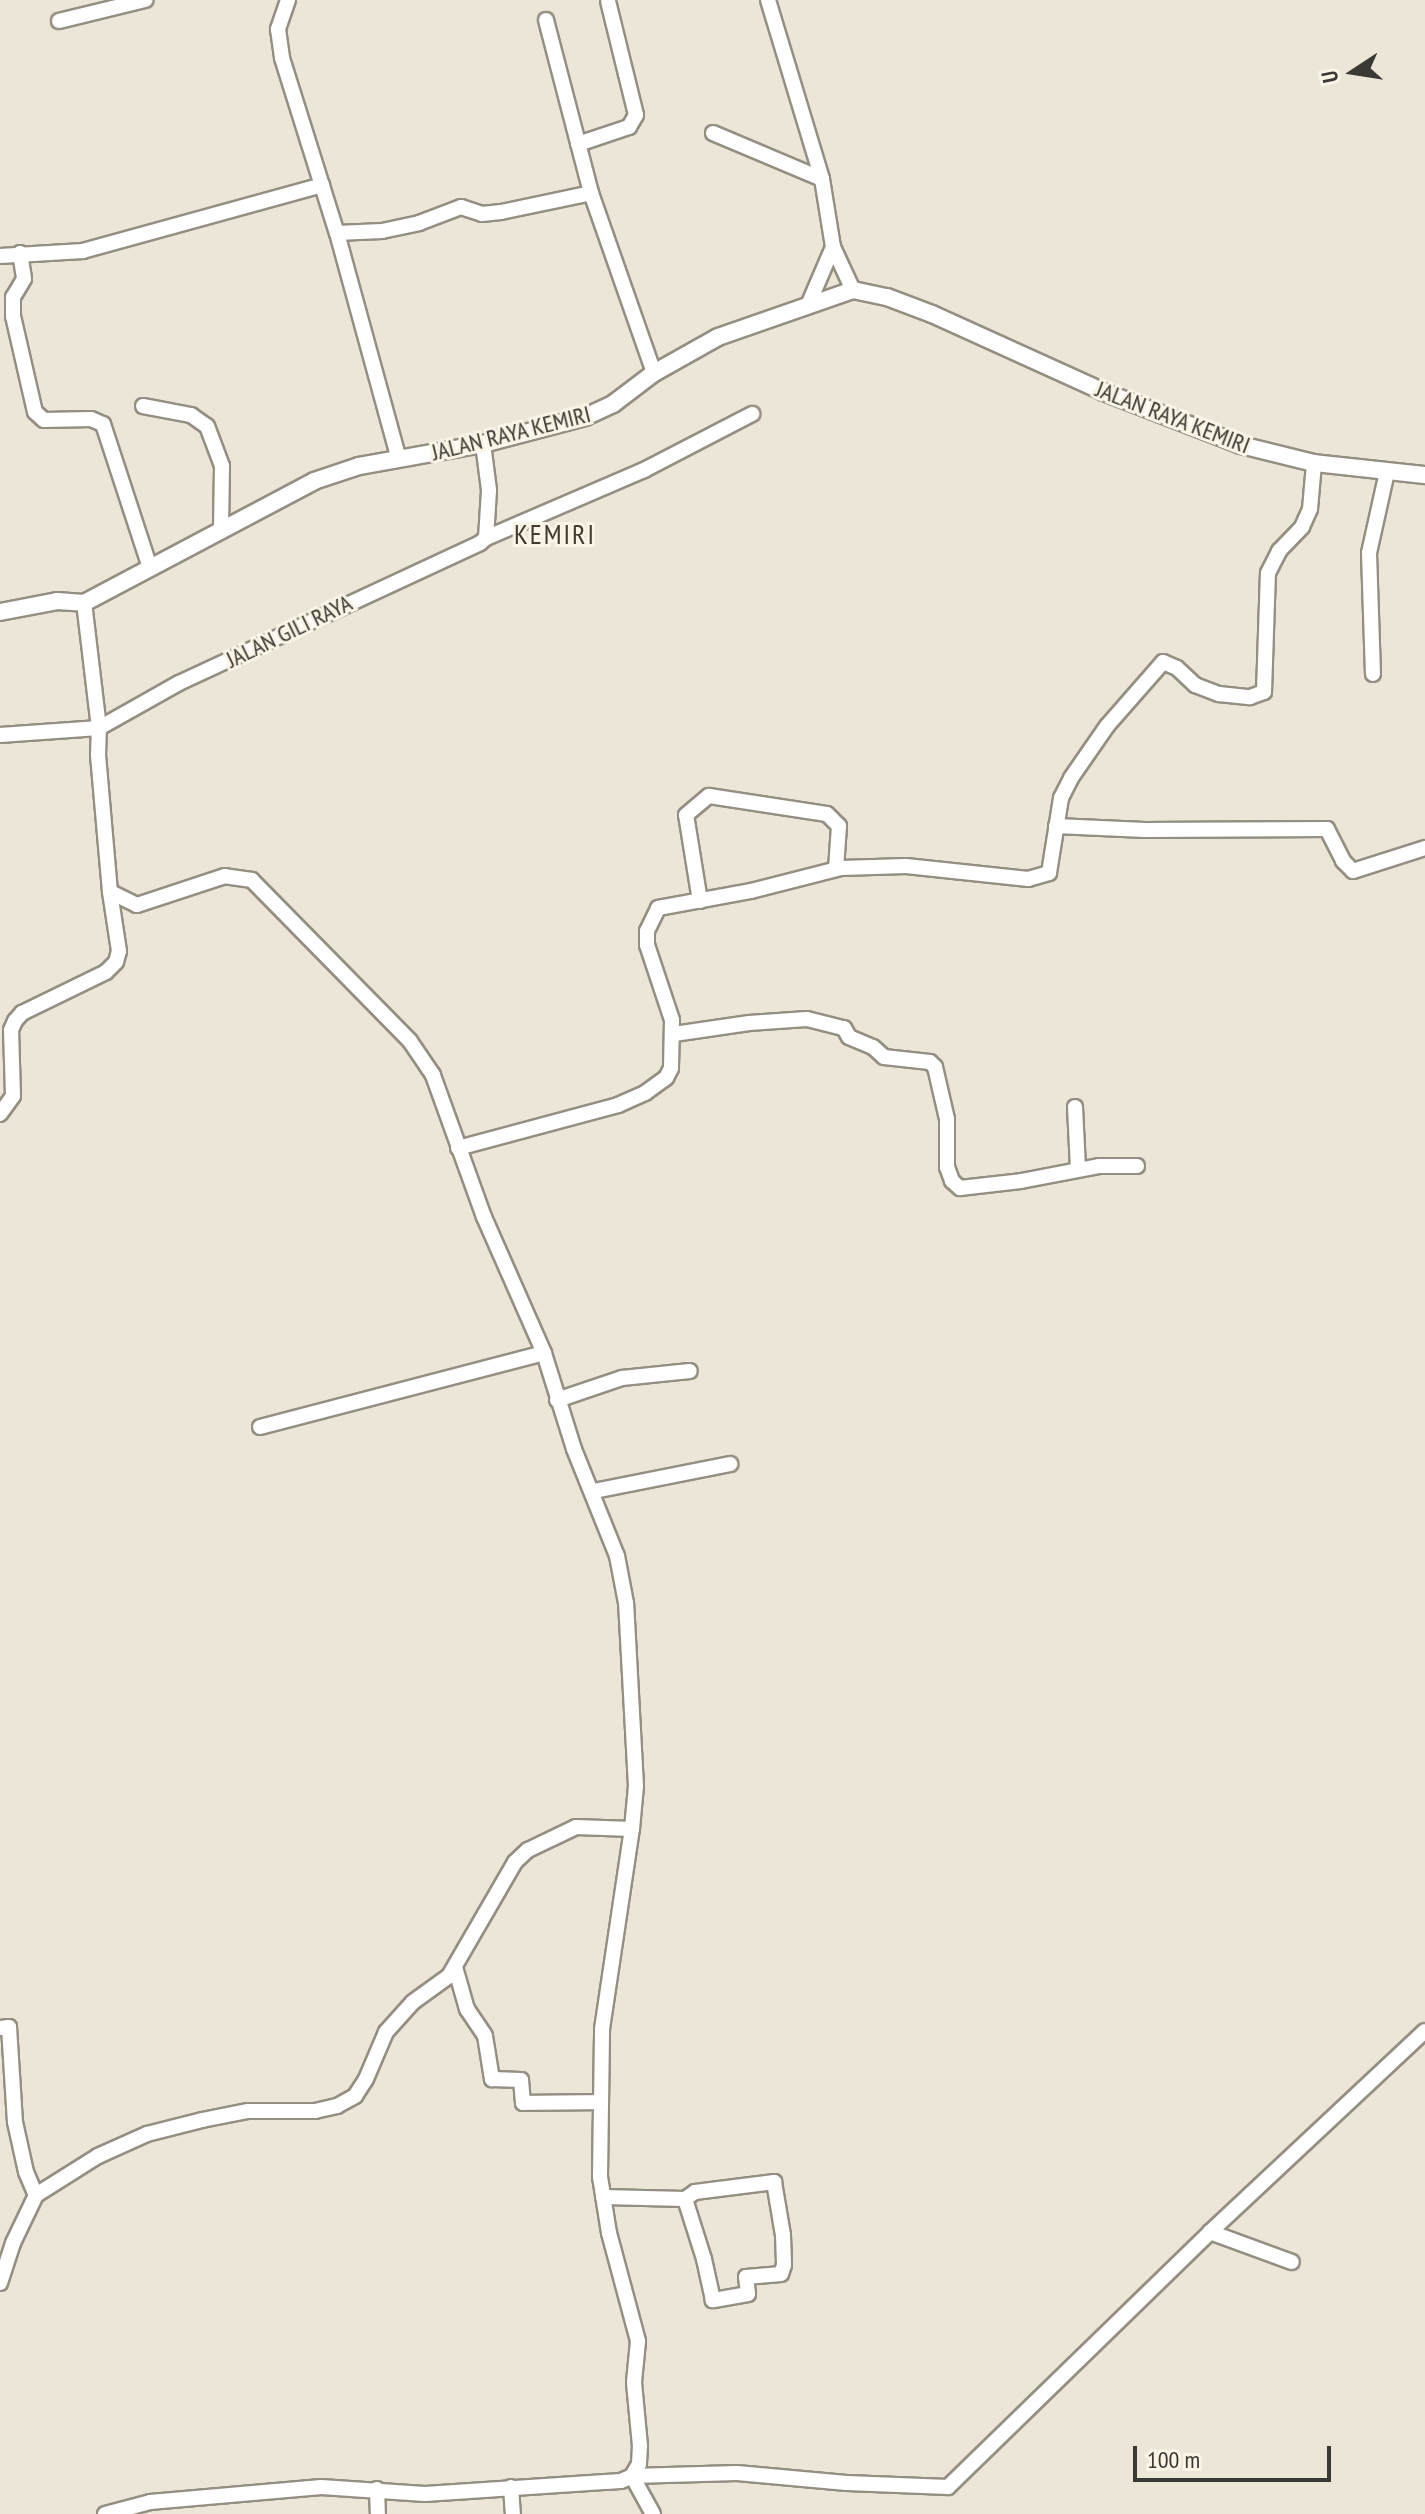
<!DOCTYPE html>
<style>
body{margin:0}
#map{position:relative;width:1425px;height:2514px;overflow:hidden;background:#ece6d8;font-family:"PT Sans Narrow",sans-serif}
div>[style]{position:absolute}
.roads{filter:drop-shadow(2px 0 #948f82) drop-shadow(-2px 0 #948f82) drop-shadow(0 2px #948f82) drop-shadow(0 -2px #948f82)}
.minor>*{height:14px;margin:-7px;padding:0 7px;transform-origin:7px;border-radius:7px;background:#fff}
.tertiary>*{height:16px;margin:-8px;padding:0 8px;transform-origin:8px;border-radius:8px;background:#fff}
span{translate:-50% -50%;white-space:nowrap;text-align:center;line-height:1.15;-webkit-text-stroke:6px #f9f4e5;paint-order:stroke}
.street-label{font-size:24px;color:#3b3933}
.quarter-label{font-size:28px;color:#403b30;letter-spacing:2px}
.north{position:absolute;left:1313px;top:32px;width:80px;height:80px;-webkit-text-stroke:6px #f9f4e5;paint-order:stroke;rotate:258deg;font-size:22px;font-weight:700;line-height:32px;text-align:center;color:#3b3933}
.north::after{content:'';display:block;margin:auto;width:28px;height:36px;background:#3b3933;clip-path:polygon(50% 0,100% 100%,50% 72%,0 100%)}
.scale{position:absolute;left:1133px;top:2446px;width:198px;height:36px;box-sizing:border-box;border:4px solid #3b3933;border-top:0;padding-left:10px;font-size:24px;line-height:28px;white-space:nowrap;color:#3b3933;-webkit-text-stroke:6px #f9f4e5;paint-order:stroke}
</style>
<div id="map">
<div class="roads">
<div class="minor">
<div style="left:288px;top:0;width:31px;rotate:109deg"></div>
<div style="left:278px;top:29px;width:29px;rotate:82deg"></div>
<div style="left:282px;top:58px;width:183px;rotate:72.6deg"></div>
<div style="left:337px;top:233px;width:234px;rotate:74.7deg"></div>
<div style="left:768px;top:0;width:187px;rotate:73.2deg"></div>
<div style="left:822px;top:179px;width:69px;rotate:80.8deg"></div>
<div style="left:833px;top:247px;width:47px;rotate:65.1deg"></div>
<div style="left:546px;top:20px;width:179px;rotate:75.4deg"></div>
<div style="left:591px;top:193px;width:191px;rotate:70.7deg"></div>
<div style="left:59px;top:21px;width:89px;rotate:-13.7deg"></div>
<div style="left:713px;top:133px;width:118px;rotate:22.9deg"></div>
<div style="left:578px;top:144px;width:54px;rotate:-18.4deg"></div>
<div style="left:629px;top:127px;width:14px;rotate:-60deg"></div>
<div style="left:636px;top:115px;width:117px;rotate:-103.8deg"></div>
<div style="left:337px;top:233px;width:45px;rotate:-2.5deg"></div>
<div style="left:382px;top:231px;width:38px;rotate:-12deg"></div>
<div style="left:419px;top:223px;width:45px;rotate:-20.9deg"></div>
<div style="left:461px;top:207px;width:22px;rotate:18deg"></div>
<div style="left:482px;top:214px;width:19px;rotate:-6deg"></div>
<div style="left:501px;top:212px;width:92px;rotate:-11.9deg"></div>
<div style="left:20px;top:253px;width:26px;rotate:81deg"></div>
<div style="left:24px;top:279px;width:21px;rotate:121deg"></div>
<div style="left:13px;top:297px;width:19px;rotate:90deg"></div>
<div style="left:13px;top:316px;width:98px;rotate:77.1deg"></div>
<div style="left:35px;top:412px;width:12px;rotate:42deg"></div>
<div style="left:44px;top:420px;width:47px;rotate:-1.2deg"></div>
<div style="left:91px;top:419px;width:13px;rotate:23deg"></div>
<div style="left:103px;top:424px;width:148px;rotate:71.9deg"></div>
<div style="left:0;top:256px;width:83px;rotate:-3.4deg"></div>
<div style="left:83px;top:251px;width:248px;rotate:-15.4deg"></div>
<div style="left:809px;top:303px;width:61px;rotate:-66.8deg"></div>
<div style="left:143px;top:406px;width:49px;rotate:10.6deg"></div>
<div style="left:191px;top:415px;width:19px;rotate:35deg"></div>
<div style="left:207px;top:426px;width:43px;rotate:69.4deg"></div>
<div style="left:222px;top:466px;width:61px;rotate:90.9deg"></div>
<div style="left:486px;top:538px;width:172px;rotate:-23.3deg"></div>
<div style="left:644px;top:470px;width:122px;rotate:-27.4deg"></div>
<div style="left:1373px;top:674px;width:121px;rotate:-91.9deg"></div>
<div style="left:1369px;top:553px;width:83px;rotate:-77.5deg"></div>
<div style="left:0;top:735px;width:99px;rotate:-4deg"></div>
<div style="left:99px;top:728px;width:92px;rotate:-29.4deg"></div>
<div style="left:179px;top:683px;width:332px;rotate:-24.9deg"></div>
<div style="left:480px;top:543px;width:8px;rotate:-40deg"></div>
<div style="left:486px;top:538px;width:48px;rotate:-86.4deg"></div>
<div style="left:489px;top:490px;width:46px;rotate:-97.4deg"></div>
<div style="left:1056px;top:826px;width:89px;rotate:2.6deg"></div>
<div style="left:1145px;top:830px;width:182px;rotate:-0.3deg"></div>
<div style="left:1327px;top:829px;width:36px;rotate:63deg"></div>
<div style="left:1343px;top:861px;width:14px;rotate:45deg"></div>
<div style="left:1353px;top:871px;width:76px;rotate:-17.7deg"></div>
<div style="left:700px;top:901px;width:87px;rotate:-99.2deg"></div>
<div style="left:686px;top:815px;width:30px;rotate:-40deg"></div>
<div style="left:709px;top:796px;width:119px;rotate:8.7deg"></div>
<div style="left:827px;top:814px;width:17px;rotate:45deg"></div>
<div style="left:839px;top:826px;width:43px;rotate:94deg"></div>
<div style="left:674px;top:1034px;width:76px;rotate:-8.3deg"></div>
<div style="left:749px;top:1023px;width:58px;rotate:-3.9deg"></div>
<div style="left:807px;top:1019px;width:38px;rotate:14deg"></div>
<div style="left:844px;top:1028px;width:10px;rotate:61deg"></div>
<div style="left:849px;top:1037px;width:26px;rotate:23deg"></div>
<div style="left:873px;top:1047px;width:15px;rotate:42deg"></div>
<div style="left:884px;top:1057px;width:46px;rotate:6.2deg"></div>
<div style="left:930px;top:1062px;width:7px;rotate:45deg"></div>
<div style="left:935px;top:1067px;width:53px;rotate:77deg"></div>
<div style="left:947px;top:1119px;width:48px;rotate:90deg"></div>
<div style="left:947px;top:1167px;width:15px;rotate:70deg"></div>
<div style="left:952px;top:1181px;width:11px;rotate:41deg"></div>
<div style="left:960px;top:1188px;width:61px;rotate:-6.5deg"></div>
<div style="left:1021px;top:1181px;width:79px;rotate:-10.9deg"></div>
<div style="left:1099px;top:1166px;width:38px"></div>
<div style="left:1075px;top:1107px;width:62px;rotate:87.2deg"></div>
<div style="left:0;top:1114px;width:22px;rotate:-54deg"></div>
<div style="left:13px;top:1096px;width:66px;rotate:-91.7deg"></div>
<div style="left:11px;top:1030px;width:10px;rotate:-66deg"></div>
<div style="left:15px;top:1021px;width:11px;rotate:-49deg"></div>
<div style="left:22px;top:1013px;width:93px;rotate:-26deg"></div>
<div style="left:106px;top:972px;width:14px;rotate:-45deg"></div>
<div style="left:116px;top:962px;width:11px;rotate:-75deg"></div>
<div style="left:119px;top:951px;width:60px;rotate:-98.7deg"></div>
<div style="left:458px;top:1148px;width:166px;rotate:-15deg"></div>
<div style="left:618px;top:1105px;width:30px;rotate:-24deg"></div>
<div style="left:645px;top:1093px;width:26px;rotate:-36deg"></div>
<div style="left:666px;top:1078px;width:11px;rotate:-63deg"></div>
<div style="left:671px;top:1068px;width:48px;rotate:-88.8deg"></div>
<div style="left:672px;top:1020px;width:79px;rotate:-108.4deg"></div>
<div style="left:647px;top:945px;width:14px;rotate:-90deg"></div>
<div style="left:647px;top:931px;width:25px;rotate:-64deg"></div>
<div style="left:658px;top:908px;width:95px;rotate:-10.4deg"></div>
<div style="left:751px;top:891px;width:93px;rotate:-14.3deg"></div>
<div style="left:841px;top:868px;width:65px;rotate:-1.8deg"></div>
<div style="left:906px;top:866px;width:123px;rotate:6.1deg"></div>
<div style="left:1028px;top:879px;width:22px;rotate:-16deg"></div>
<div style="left:1049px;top:873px;width:76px;rotate:-80.9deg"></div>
<div style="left:1061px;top:798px;width:22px;rotate:-63deg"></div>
<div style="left:1071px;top:778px;width:63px;rotate:-55.3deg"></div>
<div style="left:1107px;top:726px;width:85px;rotate:-48.8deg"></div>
<div style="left:1163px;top:662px;width:15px;rotate:23deg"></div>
<div style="left:1177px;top:668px;width:25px;rotate:43deg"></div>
<div style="left:1195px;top:685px;width:26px;rotate:21deg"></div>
<div style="left:1219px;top:694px;width:31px;rotate:6deg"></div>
<div style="left:1250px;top:697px;width:15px;rotate:-20deg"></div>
<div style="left:1264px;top:692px;width:119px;rotate:-88.1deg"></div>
<div style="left:1268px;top:573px;width:25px;rotate:-63deg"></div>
<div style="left:1279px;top:551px;width:33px;rotate:-46deg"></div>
<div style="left:1302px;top:527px;width:20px;rotate:-66deg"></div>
<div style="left:1310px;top:509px;width:46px;rotate:-85deg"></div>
<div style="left:557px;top:1400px;width:69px;rotate:-18.7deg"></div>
<div style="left:622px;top:1378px;width:68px;rotate:-5.9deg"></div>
<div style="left:260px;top:1427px;width:293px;rotate:-14.6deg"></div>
<div style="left:594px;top:1491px;width:139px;rotate:-11.2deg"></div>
<div style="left:455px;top:1967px;width:44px;rotate:74.1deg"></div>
<div style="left:467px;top:2009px;width:32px;rotate:56deg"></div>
<div style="left:485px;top:2036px;width:44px;rotate:80.8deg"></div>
<div style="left:492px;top:2079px;width:29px;rotate:2deg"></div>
<div style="left:521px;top:2080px;width:23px;rotate:85deg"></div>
<div style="left:523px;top:2103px;width:78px;rotate:-0.7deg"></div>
<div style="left:0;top:2028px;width:9px;rotate:-6deg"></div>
<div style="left:9px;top:2027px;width:95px;rotate:86.4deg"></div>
<div style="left:15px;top:2122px;width:51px;rotate:77.6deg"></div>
<div style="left:26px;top:2172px;width:25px;rotate:67deg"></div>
<div style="left:603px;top:2197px;width:82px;rotate:1.4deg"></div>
<div style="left:685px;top:2199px;width:12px;rotate:-35deg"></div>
<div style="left:695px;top:2192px;width:80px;rotate:-7.2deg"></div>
<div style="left:774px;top:2182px;width:54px;rotate:80.4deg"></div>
<div style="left:783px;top:2235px;width:30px;rotate:88deg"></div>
<div style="left:784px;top:2265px;width:9px;rotate:108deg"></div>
<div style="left:781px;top:2274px;width:35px;rotate:175deg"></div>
<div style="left:746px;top:2277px;width:17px;rotate:83deg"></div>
<div style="left:748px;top:2294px;width:36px;rotate:170deg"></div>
<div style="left:713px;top:2300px;width:42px;rotate:-102.4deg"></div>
<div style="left:704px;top:2259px;width:63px;rotate:-107.6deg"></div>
<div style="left:1210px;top:2232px;width:87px;rotate:20.1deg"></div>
<div style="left:0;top:2283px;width:42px;rotate:-72deg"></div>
<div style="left:13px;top:2243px;width:53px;rotate:-64.4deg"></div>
<div style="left:36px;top:2195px;width:73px;rotate:-32.2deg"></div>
<div style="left:98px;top:2156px;width:54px;rotate:-24.2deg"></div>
<div style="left:147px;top:2134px;width:57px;rotate:-14.3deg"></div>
<div style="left:202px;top:2120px;width:47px;rotate:-11.1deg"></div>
<div style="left:248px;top:2111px;width:67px"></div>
<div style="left:315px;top:2111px;width:23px;rotate:-13deg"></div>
<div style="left:337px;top:2106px;width:21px;rotate:-29deg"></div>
<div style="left:355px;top:2096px;width:20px;rotate:-57deg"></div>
<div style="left:366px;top:2079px;width:51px;rotate:-66.9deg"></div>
<div style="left:386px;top:2032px;width:40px;rotate:-48deg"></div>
<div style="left:413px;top:2002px;width:44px;rotate:-35.8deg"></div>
<div style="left:449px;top:1976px;width:132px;rotate:-59.9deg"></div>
<div style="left:515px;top:1862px;width:18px;rotate:-43deg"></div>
<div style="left:528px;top:1850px;width:53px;rotate:-25.6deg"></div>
<div style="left:576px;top:1827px;width:56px;rotate:2deg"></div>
<div style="left:632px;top:1829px;width:43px;rotate:-84.7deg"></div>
<div style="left:636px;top:1786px;width:183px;rotate:-93.1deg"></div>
<div style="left:626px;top:1603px;width:48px;rotate:-100.8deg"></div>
<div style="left:617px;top:1556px;width:115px;rotate:-111.9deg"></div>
<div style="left:574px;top:1449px;width:101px;rotate:-107.4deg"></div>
<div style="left:544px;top:1353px;width:149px;rotate:-113.8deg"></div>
<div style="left:484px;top:1217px;width:151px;rotate:-109.8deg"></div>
<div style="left:433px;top:1075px;width:41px;rotate:-124.1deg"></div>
<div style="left:410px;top:1041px;width:226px;rotate:-134.5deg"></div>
<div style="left:252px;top:880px;width:27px;rotate:-172deg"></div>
<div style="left:225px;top:876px;width:93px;rotate:161.8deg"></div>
<div style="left:137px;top:905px;width:30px;rotate:-154deg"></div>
<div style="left:110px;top:892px;width:138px;rotate:-95deg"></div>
<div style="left:98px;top:755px;width:27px;rotate:-88deg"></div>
<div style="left:99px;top:728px;width:126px;rotate:-96.8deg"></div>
<div style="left:511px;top:2487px;width:27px;rotate:86deg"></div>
<div style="left:377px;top:2489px;width:25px;rotate:88deg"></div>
<div style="left:105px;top:2514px;width:47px;rotate:-14.9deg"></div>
<div style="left:150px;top:2502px;width:172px;rotate:-5deg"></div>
<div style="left:321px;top:2487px;width:104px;rotate:3.9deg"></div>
<div style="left:425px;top:2494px;width:196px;rotate:-3.8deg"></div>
<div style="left:621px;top:2481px;width:12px;rotate:-24deg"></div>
<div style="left:632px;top:2476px;width:14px;rotate:-60deg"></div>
<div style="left:639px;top:2464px;width:18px;rotate:-87deg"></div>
<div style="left:640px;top:2446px;width:64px;rotate:-95.4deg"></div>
<div style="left:634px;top:2382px;width:41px;rotate:-84.4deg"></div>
<div style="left:638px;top:2341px;width:112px;rotate:-105deg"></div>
<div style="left:609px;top:2233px;width:57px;rotate:-99.1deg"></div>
<div style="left:600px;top:2177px;width:148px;rotate:-89.2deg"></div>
<div style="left:602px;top:2029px;width:202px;rotate:-81.5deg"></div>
<div style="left:653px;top:2514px;width:43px;rotate:-118.9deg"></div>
<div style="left:632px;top:2476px;width:105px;rotate:-1.6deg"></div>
<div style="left:737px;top:2473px;width:110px;rotate:5.2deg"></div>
<div style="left:847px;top:2483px;width:101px;rotate:2.3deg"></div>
<div style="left:948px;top:2487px;width:366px;rotate:-44.2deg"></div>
<div style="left:1210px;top:2232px;width:294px;rotate:-43.1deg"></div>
</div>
<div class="tertiary">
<div style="left:0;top:612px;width:58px;rotate:-10.9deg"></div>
<div style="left:57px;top:601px;width:27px;rotate:4deg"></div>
<div style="left:84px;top:603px;width:260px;rotate:-27.9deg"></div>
<div style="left:314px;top:481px;width:47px;rotate:-18.4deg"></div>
<div style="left:359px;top:466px;width:126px;rotate:-10.1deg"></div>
<div style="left:483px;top:444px;width:106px;rotate:-14.8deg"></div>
<div style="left:585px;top:417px;width:31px;rotate:-25deg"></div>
<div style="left:613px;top:404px;width:51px;rotate:-37.1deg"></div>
<div style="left:654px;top:373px;width:73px;rotate:-29.4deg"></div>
<div style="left:718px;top:337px;width:143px;rotate:-19.2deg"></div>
<div style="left:853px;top:290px;width:35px;rotate:12deg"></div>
<div style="left:887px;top:297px;width:48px;rotate:20.7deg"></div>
<div style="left:932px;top:314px;width:189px;rotate:24.4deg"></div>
<div style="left:1104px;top:392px;width:147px;rotate:21.1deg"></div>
<div style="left:1241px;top:445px;width:75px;rotate:13.9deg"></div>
<div style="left:1314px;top:463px;width:112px;rotate:6.2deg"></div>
</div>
</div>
<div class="street-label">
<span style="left:1173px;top:417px;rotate:21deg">JALAN RAYA KEMIRI</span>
<span style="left:511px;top:433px;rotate:-14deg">JALAN RAYA KEMIRI</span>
<span style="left:289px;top:631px;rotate:-26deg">JALAN GILI RAYA</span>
</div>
<div class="quarter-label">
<span style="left:555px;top:534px">KEMIRI</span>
</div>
<div class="north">U</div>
<div class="scale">100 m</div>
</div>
